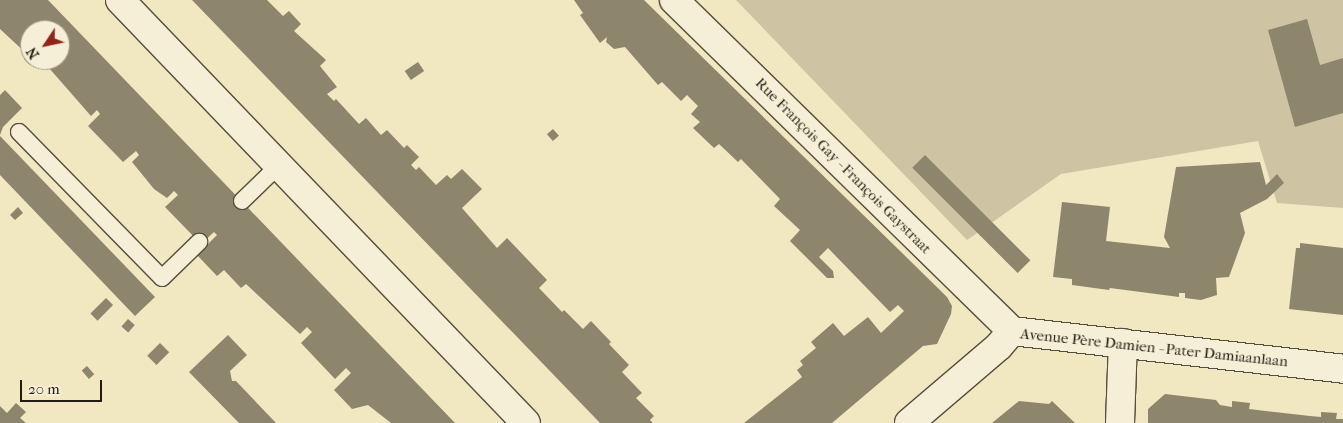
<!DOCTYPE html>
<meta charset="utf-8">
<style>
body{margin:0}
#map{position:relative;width:1343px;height:423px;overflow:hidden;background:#f1e7c1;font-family:"IM FELL French Canon",serif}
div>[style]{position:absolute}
.green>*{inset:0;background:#cec4a3}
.building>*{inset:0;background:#8e856d;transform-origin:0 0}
.roads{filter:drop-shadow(1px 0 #564e3d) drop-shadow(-1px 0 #564e3d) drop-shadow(0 1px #564e3d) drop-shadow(0 -1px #564e3d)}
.lane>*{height:16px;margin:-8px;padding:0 8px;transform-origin:8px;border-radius:8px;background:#f6efd7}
.street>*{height:28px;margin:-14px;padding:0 14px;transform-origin:14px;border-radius:14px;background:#f6efd7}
span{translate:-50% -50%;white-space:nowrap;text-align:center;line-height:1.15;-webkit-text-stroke:4px #f6efd7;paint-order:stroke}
.street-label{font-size:15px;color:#231b11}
.north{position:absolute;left:20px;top:20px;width:50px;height:50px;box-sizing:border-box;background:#f6efd7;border:1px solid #a29a88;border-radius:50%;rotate:236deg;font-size:14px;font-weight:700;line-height:20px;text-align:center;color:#231b11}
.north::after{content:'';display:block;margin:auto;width:18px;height:22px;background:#8f2418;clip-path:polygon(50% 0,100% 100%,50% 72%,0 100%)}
.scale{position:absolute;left:20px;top:380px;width:82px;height:22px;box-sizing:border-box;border:2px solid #231b11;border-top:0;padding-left:6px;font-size:15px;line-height:18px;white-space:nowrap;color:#231b11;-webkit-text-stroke:4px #f6efd7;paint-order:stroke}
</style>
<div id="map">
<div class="green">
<div style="clip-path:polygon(736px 0,1343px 0,1343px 208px,1277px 203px,1258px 141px,1061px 174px,967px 240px)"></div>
</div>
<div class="building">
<div style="clip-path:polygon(0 0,48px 0,455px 423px,391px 423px,368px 405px,352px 409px,334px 390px,351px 373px,346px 368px,335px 379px,301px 343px,312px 332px,307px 327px,300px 334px,246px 284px,241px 288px,224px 270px,217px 276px,197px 255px,217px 235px,214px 232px,202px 243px,199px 242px,165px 207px,178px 195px,174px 191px,167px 198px,154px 189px,132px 162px,139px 155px,136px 151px,123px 162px,88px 126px,100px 114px,97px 110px,91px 116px,42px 60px,60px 60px,60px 30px,30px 30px,30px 60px,35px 60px,30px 65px,24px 59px,28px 55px,0 29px)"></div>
<div style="clip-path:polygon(192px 0,267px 0,283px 16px,289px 11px,301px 24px,294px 31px,326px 60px,320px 66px,337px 87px,327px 94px,334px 101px,336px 99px,359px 124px,366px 118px,381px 135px,387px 130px,404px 148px,407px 145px,419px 157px,411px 165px,416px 170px,419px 167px,436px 185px,447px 175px,451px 179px,462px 169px,482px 189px,462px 208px,497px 248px,507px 238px,547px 280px,539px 288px,562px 312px,564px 310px,583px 329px,591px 321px,611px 342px,609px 344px,629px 365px,622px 372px,642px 393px,636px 398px,654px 416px,650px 420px,653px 423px,600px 423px)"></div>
<div style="clip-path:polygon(574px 0,644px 0,947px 297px,952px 306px,951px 314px,937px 344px,923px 346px,832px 423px,744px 423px,802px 377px,797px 370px,803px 365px,800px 361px,816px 348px,811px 342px,833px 323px,844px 336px,868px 317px,881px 333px,904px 311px,898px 305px,890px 312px,828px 248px,819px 257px,833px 271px,834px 278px,827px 278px,790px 241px,800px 230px,774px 206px,780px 199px,741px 159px,738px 162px,719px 144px,714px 148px,693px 128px,700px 122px,691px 114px,698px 106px,687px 95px,681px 101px,662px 82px,658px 85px,625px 47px,614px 49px,606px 42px,607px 37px,600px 43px,580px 15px,583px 13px)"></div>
<div style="clip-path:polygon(1307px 19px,1320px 65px,1343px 58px,1343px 113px,1295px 127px,1268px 30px)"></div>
<div style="left:418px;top:62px;width:11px;height:16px;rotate:56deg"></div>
<div style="clip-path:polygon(5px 90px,22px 108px,3px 127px,0 135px,0 95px)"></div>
<div style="left:553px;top:129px;width:9px;height:8px;rotate:49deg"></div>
<div style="clip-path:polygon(0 136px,155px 297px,135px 316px,0 175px)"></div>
<div style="left:925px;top:155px;width:149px;height:18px;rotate:45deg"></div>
<div style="clip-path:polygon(1260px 162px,1266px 185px,1277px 174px,1284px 183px,1267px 199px,1240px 213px,1245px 233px,1229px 277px,1216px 278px,1217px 295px,1201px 300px,1185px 298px,1185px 293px,1179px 293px,1179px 297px,1110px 288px,1109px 290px,1072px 285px,1072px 279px,1053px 277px,1062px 202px,1110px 207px,1106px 241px,1170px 248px,1164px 237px,1176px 167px)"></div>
<div style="clip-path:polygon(18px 207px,23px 213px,15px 220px,10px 215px)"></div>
<div style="clip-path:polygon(1300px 243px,1343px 248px,1343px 315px,1289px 309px,1296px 248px,1300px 248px)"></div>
<div style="left:106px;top:298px;width:10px;height:22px;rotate:45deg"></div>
<div style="left:128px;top:319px;width:9px;height:10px;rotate:41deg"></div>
<div style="clip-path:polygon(228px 335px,247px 355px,230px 371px,232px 381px,236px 381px,276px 423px,239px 423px,189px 372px)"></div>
<div style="left:160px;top:343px;width:13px;height:18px;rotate:45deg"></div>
<div style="left:87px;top:366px;width:11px;height:7px;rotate:49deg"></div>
<div style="clip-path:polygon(1165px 394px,1216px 400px,1220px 405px,1232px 407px,1232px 401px,1250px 403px,1249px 409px,1310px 416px,1321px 417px,1321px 412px,1337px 413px,1336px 419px,1343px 419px,1343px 423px,1148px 423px,1148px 409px)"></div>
<div style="clip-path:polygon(1019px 401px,1049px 404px,1052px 401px,1075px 423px,992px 423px)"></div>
<div style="clip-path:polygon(16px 403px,26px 412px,20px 418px,26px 423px,0 423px,0 406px,7px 413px)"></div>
</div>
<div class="roads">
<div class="lane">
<div style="left:19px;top:132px;width:204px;rotate:45.6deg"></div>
<div style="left:162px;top:278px;width:52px;rotate:-44.2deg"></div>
<div style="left:242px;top:201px;width:52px;rotate:-44.2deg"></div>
</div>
<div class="street">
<div style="left:120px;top:0;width:586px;rotate:46.17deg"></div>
<div style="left:674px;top:0;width:473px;rotate:44.4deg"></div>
<div style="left:909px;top:423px;width:118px;rotate:-40.5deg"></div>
<div style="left:999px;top:346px;width:20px;rotate:-49deg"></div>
<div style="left:1012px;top:331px;width:333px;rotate:6.5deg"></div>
<div style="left:1120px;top:423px;width:80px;rotate:-87.9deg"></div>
</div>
</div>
<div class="street-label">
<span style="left:843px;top:166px;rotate:45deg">Rue François Gay - François Gaystraat</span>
<span style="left:1154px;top:348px;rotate:6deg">Avenue Père Damien - Pater Damiaanlaan</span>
</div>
<div class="north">N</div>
<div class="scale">20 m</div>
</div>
